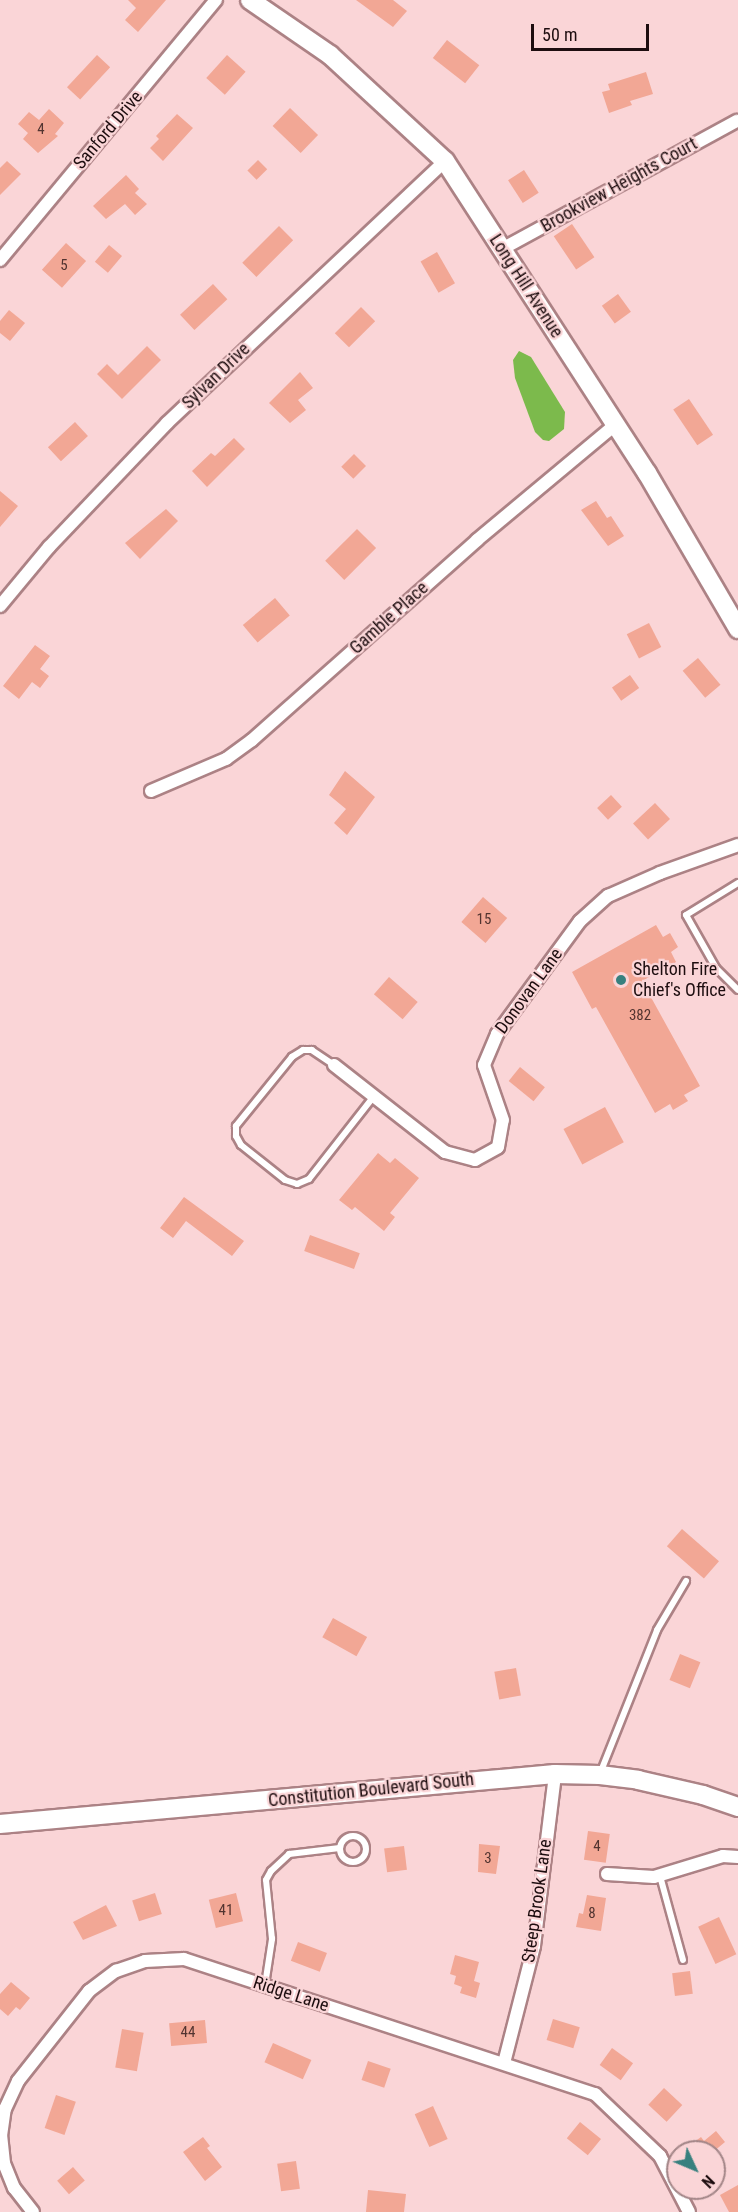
<!DOCTYPE html>
<style>
body{margin:0}
#map{position:relative;width:738px;height:2212px;overflow:hidden;background:#fad5d7;font-family:"Roboto Condensed",sans-serif}
div>[style]{position:absolute}
.water>*{inset:0;background:#7cba4c}
.building>*{inset:0;background:#f2a795;transform-origin:0 0}
.roads{filter:drop-shadow(2px 0 #ac8285) drop-shadow(-2px 0 #ac8285) drop-shadow(0 2px #ac8285) drop-shadow(0 -2px #ac8285)}
.lane>*{height:6px;margin:-3px;padding:0 3px;transform-origin:3px;border-radius:3px;background:#fff}
.lane>.ring{margin:-3px;padding:0;box-sizing:content-box;background:none;border:6px solid #fff;border-radius:50%}
.street>*{height:12px;margin:-6px;padding:0 6px;transform-origin:6px;border-radius:6px;background:#fff}
.secondary>*{height:18px;margin:-9px;padding:0 9px;transform-origin:9px;border-radius:9px;background:#fff}
.dots>*{width:16px;height:16px;translate:-50% -50%;box-sizing:border-box;border:3px solid #fad5d7;border-radius:50%}
span{translate:-50% -50%;white-space:nowrap;text-align:center;line-height:1.15;-webkit-text-stroke:4.5px #fad5d7;paint-order:stroke}
.number-label{font-size:15px;color:#523430}
.number-label span{-webkit-text-stroke-width:0}
.street-label{font-size:18px;color:#1d0d0f}
.poi-label{font-size:18px;color:#1d0d0f}
.left{translate:0 -50%;text-align:left}
.north{position:absolute;left:666px;top:2140px;width:60px;height:60px;box-sizing:border-box;background:#fad5d7;border:2px solid #a28587;border-radius:50%;rotate:134deg;font-size:16px;font-weight:700;line-height:24px;text-align:center;color:#1d0d0f}
.north::after{content:'';display:block;margin:auto;width:21px;height:27px;background:#37807e;clip-path:polygon(50% 0,100% 100%,50% 72%,0 100%)}
.scale{position:absolute;left:531px;top:24px;width:118px;height:27px;box-sizing:border-box;border:3px solid #1d0d0f;border-top:0;padding-left:8px;font-size:18px;line-height:21px;white-space:nowrap;color:#1d0d0f;-webkit-text-stroke:4px #fad5d7;paint-order:stroke}
</style>
<div id="map">
<div class="water">
<div style="clip-path:polygon(519px 351px,531px 357px,565px 412px,564px 429px,549px 441px,543px 440px,535px 432px,515px 378px,513px 360px)"></div>
</div>
<div class="building">
<div style="clip-path:polygon(128px 0,166px 0,138px 32px,125px 20px,136px 8px)"></div>
<div style="clip-path:polygon(356px 0,393px 0,407px 11px,393px 27px)"></div>
<div style="left:447px;top:40px;width:41px;height:23px;rotate:38deg"></div>
<div style="left:97px;top:55px;width:18px;height:44px;rotate:43deg"></div>
<div style="left:227px;top:55px;width:25px;height:31px;rotate:42deg"></div>
<div style="clip-path:polygon(646px 72px,653px 94px,630px 101px,632px 105px,609px 113px,602px 92px,610px 90px,608px 84px)"></div>
<div style="left:290px;top:108px;width:39px;height:25px;rotate:44deg"></div>
<div style="clip-path:polygon(49px 109px,64px 123px,55px 134px,58px 136px,38px 153px,23px 139px,28px 133px,18px 124px,29px 112px,39px 120px)"></div>
<div style="clip-path:polygon(177px 114px,193px 128px,163px 161px,150px 148px,159px 139px,156px 136px)"></div>
<div style="left:258px;top:160px;width:13px;height:15px;rotate:45deg"></div>
<div style="clip-path:polygon(7px 161px,21px 174px,0 195px,0 168px)"></div>
<div style="left:524px;top:170px;width:27px;height:19px;rotate:57deg"></div>
<div style="clip-path:polygon(126px 175px,139px 189px,135px 193px,147px 204px,135px 215px,125px 204px,106px 219px,93px 206px)"></div>
<div style="left:572px;top:224px;width:40px;height:22px;rotate:56deg"></div>
<div style="left:279px;top:226px;width:20px;height:52px;rotate:45deg"></div>
<div style="left:66px;top:243px;width:27px;height:36px;rotate:42deg"></div>
<div style="left:109px;top:245px;width:17px;height:22px;rotate:40deg"></div>
<div style="left:437px;top:252px;width:36px;height:19px;rotate:60deg"></div>
<div style="left:213px;top:284px;width:21px;height:45px;rotate:47deg"></div>
<div style="left:618px;top:294px;width:22px;height:20px;rotate:54deg"></div>
<div style="left:361px;top:307px;width:20px;height:37px;rotate:45deg"></div>
<div style="clip-path:polygon(9px 310px,25px 323px,10px 341px,0 333px,0 321px)"></div>
<div style="clip-path:polygon(147px 346px,161px 360px,122px 399px,97px 374px,107px 364px,118px 375px)"></div>
<div style="clip-path:polygon(300px 372px,313px 388px,298px 400px,306px 410px,290px 423px,269px 403px)"></div>
<div style="left:689px;top:399px;width:43px;height:19px;rotate:56deg"></div>
<div style="left:75px;top:422px;width:19px;height:37px;rotate:47deg"></div>
<div style="clip-path:polygon(234px 438px,245px 449px,207px 487px,192px 471px,211px 453px,215px 456px)"></div>
<div style="left:354px;top:454px;width:17px;height:18px;rotate:45deg"></div>
<div style="clip-path:polygon(0 491px,18px 506px,0 527px)"></div>
<div style="clip-path:polygon(596px 501px,607px 518px,611px 516px,624px 536px,608px 546px,581px 510px)"></div>
<div style="clip-path:polygon(166px 509px,178px 521px,140px 559px,125px 543px)"></div>
<div style="left:357px;top:529px;width:27px;height:45px;rotate:45deg"></div>
<div style="left:275px;top:598px;width:23px;height:42px;rotate:50deg"></div>
<div style="left:649px;top:623px;width:27px;height:25px;rotate:63deg"></div>
<div style="clip-path:polygon(35px 645px,50px 656px,40px 669px,49px 676px,40px 688px,32px 682px,19px 699px,3px 686px)"></div>
<div style="left:698px;top:658px;width:35px;height:20px;rotate:50deg"></div>
<div style="left:630px;top:675px;width:16px;height:22px;rotate:55deg"></div>
<div style="clip-path:polygon(345px 771px,375px 797px,347px 835px,334px 823px,346px 809px,329px 795px)"></div>
<div style="left:611px;top:795px;width:16px;height:19px;rotate:47deg"></div>
<div style="left:655px;top:803px;width:22px;height:30px;rotate:47deg"></div>
<div style="left:483px;top:897px;width:32px;height:33px;rotate:41deg"></div>
<div style="clip-path:polygon(656px 925px,663px 937px,670px 933px,678px 947px,671px 952px,676px 962px,642px 981px,700px 1086px,684px 1095px,688px 1101px,673px 1110px,670px 1104px,655px 1113px,596px 1007px,592px 1009px,572px 972px)"></div>
<div style="left:389px;top:977px;width:38px;height:23px;rotate:41deg"></div>
<div style="left:520px;top:1067px;width:32px;height:18px;rotate:39deg"></div>
<div style="left:605px;top:1107px;width:40px;height:47px;rotate:62deg"></div>
<div style="clip-path:polygon(378px 1153px,390px 1163px,395px 1158px,419px 1178px,390px 1213px,395px 1217px,384px 1231px,355px 1207px,352px 1210px,339px 1200px)"></div>
<div style="clip-path:polygon(184px 1197px,244px 1241px,232px 1256px,186px 1221px,173px 1238px,160px 1228px)"></div>
<div style="left:310px;top:1235px;width:53px;height:17px;rotate:20deg"></div>
<div style="left:682px;top:1529px;width:49px;height:23px;rotate:41deg"></div>
<div style="left:333px;top:1618px;width:39px;height:22px;rotate:29deg"></div>
<div style="left:680px;top:1654px;width:22px;height:28px;rotate:22deg"></div>
<div style="left:516px;top:1668px;width:28px;height:22px;rotate:80deg"></div>
<div style="left:588px;top:1831px;width:22px;height:29px;rotate:8deg"></div>
<div style="clip-path:polygon(479px 1844px,500px 1846px,496px 1874px,478px 1872px)"></div>
<div style="left:404px;top:1846px;width:24px;height:20px;rotate:83deg"></div>
<div style="left:155px;top:1893px;width:22px;height:24px;rotate:72deg"></div>
<div style="left:236px;top:1893px;width:29px;height:28px;rotate:76deg"></div>
<div style="clip-path:polygon(587px 1895px,606px 1898px,601px 1931px,576px 1927px,579px 1913px,583px 1914px)"></div>
<div style="clip-path:polygon(106px 1905px,117px 1926px,83px 1940px,73px 1922px)"></div>
<div style="left:719px;top:1917px;width:41px;height:23px;rotate:65deg"></div>
<div style="left:298px;top:1942px;width:31px;height:20px;rotate:21deg"></div>
<div style="clip-path:polygon(455px 1955px,479px 1962px,474px 1981px,480px 1983px,476px 1998px,460px 1993px,462px 1987px,454px 1984px,456px 1976px,450px 1974px)"></div>
<div style="left:690px;top:1971px;width:23px;height:18px;rotate:83deg"></div>
<div style="clip-path:polygon(11px 1982px,30px 1998px,20px 2010px,16px 2007px,8px 2016px,0 2009px,0 1994px)"></div>
<div style="left:553px;top:2019px;width:28px;height:22px;rotate:17deg"></div>
<div style="left:205px;top:2020px;width:23px;height:36px;rotate:85deg"></div>
<div style="left:122px;top:2029px;width:22px;height:39px;rotate:10deg"></div>
<div style="left:273px;top:2043px;width:42px;height:21px;rotate:24deg"></div>
<div style="left:612px;top:2048px;width:26px;height:21px;rotate:36deg"></div>
<div style="left:368px;top:2061px;width:24px;height:20px;rotate:19deg"></div>
<div style="left:664px;top:2088px;width:25px;height:23px;rotate:43deg"></div>
<div style="left:56px;top:2095px;width:21px;height:35px;rotate:19deg"></div>
<div style="left:433px;top:2106px;width:36px;height:20px;rotate:66deg"></div>
<div style="left:580px;top:2122px;width:27px;height:21px;rotate:39deg"></div>
<div style="clip-path:polygon(716px 2131px,725px 2142px,713px 2152px,681px 2152px,701px 2137px,704px 2141px)"></div>
<div style="clip-path:polygon(203px 2137px,210px 2146px,207px 2148px,222px 2167px,205px 2181px,183px 2152px)"></div>
<div style="left:296px;top:2161px;width:28px;height:19px;rotate:82deg"></div>
<div style="left:73px;top:2167px;width:18px;height:21px;rotate:49deg"></div>
<div style="clip-path:polygon(738px 2185px,738px 2212px,729px 2212px,720px 2195px)"></div>
<div style="clip-path:polygon(368px 2190px,406px 2194px,404px 2212px,366px 2212px)"></div>
</div>
<div class="roads">
<div class="lane">
<div style="left:738px;top:883px;width:61px;rotate:148.4deg"></div>
<div style="left:686px;top:915px;width:61px;rotate:60.5deg"></div>
<div style="left:716px;top:968px;width:31px;rotate:45deg"></div>
<div style="left:334px;top:1065px;width:27px;rotate:-146deg"></div>
<div style="left:312px;top:1050px;width:9px;rotate:180deg"></div>
<div style="left:303px;top:1050px;width:13px;rotate:148deg"></div>
<div style="left:292px;top:1057px;width:89px;rotate:129.1deg"></div>
<div style="left:236px;top:1126px;width:10px;rotate:90deg"></div>
<div style="left:236px;top:1136px;width:10px;rotate:61deg"></div>
<div style="left:241px;top:1145px;width:56px;rotate:38.5deg"></div>
<div style="left:285px;top:1180px;width:13px;rotate:18deg"></div>
<div style="left:297px;top:1184px;width:13px;rotate:-23deg"></div>
<div style="left:309px;top:1179px;width:105px;rotate:-51.9deg"></div>
<div style="left:601px;top:1771px;width:152px;rotate:-68.3deg"></div>
<div style="left:657px;top:1630px;width:57px;rotate:-59.4deg"></div>
<div class="ring" style="left:340px;top:1836px;width:20px;height:20px"></div>
<div style="left:660px;top:1876px;width:87px;rotate:74.7deg"></div>
<div style="left:265px;top:1985px;width:47px;rotate:-81.3deg"></div>
<div style="left:272px;top:1939px;width:59px;rotate:-95.8deg"></div>
<div style="left:266px;top:1880px;width:10px;rotate:-61deg"></div>
<div style="left:271px;top:1871px;width:25px;rotate:-43deg"></div>
<div style="left:289px;top:1854px;width:51px;rotate:-6.7deg"></div>
</div>
<div class="street">
<div style="left:502px;top:249px;width:268px;rotate:-28.6deg"></div>
<div style="left:0;top:260px;width:338px;rotate:-50.3deg"></div>
<div style="left:0;top:606px;width:77px;rotate:-50.3deg"></div>
<div style="left:49px;top:547px;width:171px;rotate:-46.4deg"></div>
<div style="left:167px;top:423px;width:382px;rotate:-43.3deg"></div>
<div style="left:151px;top:791px;width:82px;rotate:-23.1deg"></div>
<div style="left:226px;top:759px;width:32px;rotate:-36deg"></div>
<div style="left:252px;top:740px;width:301px;rotate:-41.6deg"></div>
<div style="left:477px;top:540px;width:178px;rotate:-39.8deg"></div>
<div style="left:334px;top:1065px;width:141px;rotate:38.1deg"></div>
<div style="left:445px;top:1152px;width:31px;rotate:15deg"></div>
<div style="left:475px;top:1160px;width:26px;rotate:-29deg"></div>
<div style="left:498px;top:1147px;width:27px;rotate:-80deg"></div>
<div style="left:503px;top:1120px;width:58px;rotate:-109.1deg"></div>
<div style="left:484px;top:1065px;width:34px;rotate:-67deg"></div>
<div style="left:497px;top:1034px;width:140px;rotate:-53.7deg"></div>
<div style="left:580px;top:921px;width:38px;rotate:-42deg"></div>
<div style="left:608px;top:896px;width:57px;rotate:-23.9deg"></div>
<div style="left:660px;top:873px;width:83px;rotate:-19.7deg"></div>
<div style="left:607px;top:1874px;width:47px;rotate:3.7deg"></div>
<div style="left:654px;top:1877px;width:72px;rotate:-16.9deg"></div>
<div style="left:723px;top:1856px;width:15px;rotate:4deg"></div>
<div style="left:504px;top:2063px;width:121px;rotate:-75.6deg"></div>
<div style="left:534px;top:1946px;width:173px;rotate:-83deg"></div>
<div style="left:33px;top:2212px;width:31px;rotate:-128deg"></div>
<div style="left:14px;top:2188px;width:27px;rotate:-112deg"></div>
<div style="left:4px;top:2163px;width:27px;rotate:-96deg"></div>
<div style="left:1px;top:2136px;width:27px;rotate:-82deg"></div>
<div style="left:5px;top:2109px;width:31px;rotate:-65deg"></div>
<div style="left:18px;top:2081px;width:115px;rotate:-51.7deg"></div>
<div style="left:89px;top:1991px;width:34px;rotate:-37deg"></div>
<div style="left:116px;top:1971px;width:31px;rotate:-19deg"></div>
<div style="left:145px;top:1961px;width:39px;rotate:-3deg"></div>
<div style="left:184px;top:1959px;width:433px;rotate:18.2deg"></div>
<div style="left:595px;top:2094px;width:90px;rotate:43.6deg"></div>
<div style="left:660px;top:2156px;width:63px;rotate:62.6deg"></div>
</div>
<div class="secondary">
<div style="left:250px;top:0;width:97px;rotate:34.5deg"></div>
<div style="left:330px;top:55px;width:156px;rotate:42.7deg"></div>
<div style="left:445px;top:161px;width:372px;rotate:57.1deg"></div>
<div style="left:647px;top:473px;width:181px;rotate:59.7deg"></div>
<div style="left:0;top:1824px;width:557px;rotate:-5.15deg"></div>
<div style="left:555px;top:1774px;width:45px;rotate:1.3deg"></div>
<div style="left:600px;top:1775px;width:38px;rotate:7deg"></div>
<div style="left:638px;top:1780px;width:67px;rotate:13deg"></div>
<div style="left:703px;top:1795px;width:37px;rotate:19deg"></div>
</div>
</div>
<div class="dots">
<div style="left:621px;top:980px;background:#37807e"></div>
</div>
<div class="number-label">
<span style="left:41px;top:130px">4</span>
<span style="left:64px;top:266px">5</span>
<span style="left:484px;top:920px">15</span>
<span style="left:640px;top:1016px">382</span>
<span style="left:597px;top:1847px">4</span>
<span style="left:488px;top:1859px">3</span>
<span style="left:226px;top:1911px">41</span>
<span style="left:592px;top:1914px">8</span>
<span style="left:188px;top:2033px">44</span>
</div>
<div class="street-label">
<span style="left:108px;top:130px;rotate:-50deg">Sanford Drive</span>
<span style="left:619px;top:185px;rotate:-29deg">Brookview Heights Court</span>
<span style="left:526px;top:286px;rotate:57deg">Long Hill Avenue</span>
<span style="left:216px;top:376px;rotate:-44deg">Sylvan Drive</span>
<span style="left:389px;top:618px;rotate:-42deg">Gamble Place</span>
<span style="left:529px;top:991px;rotate:-54deg">Donovan Lane</span>
<span style="left:371px;top:1790px;rotate:-6deg">Constitution Boulevard South</span>
<span style="left:537px;top:1901px;rotate:-82deg">Steep Brook Lane</span>
<span style="left:291px;top:1994px;rotate:18deg">Ridge Lane</span>
</div>
<div class="poi-label">
<span class="left" style="left:633px;top:980px">Shelton Fire<br>Chief's Office</span>
</div>
<div class="north">N</div>
<div class="scale">50 m</div>
</div>
